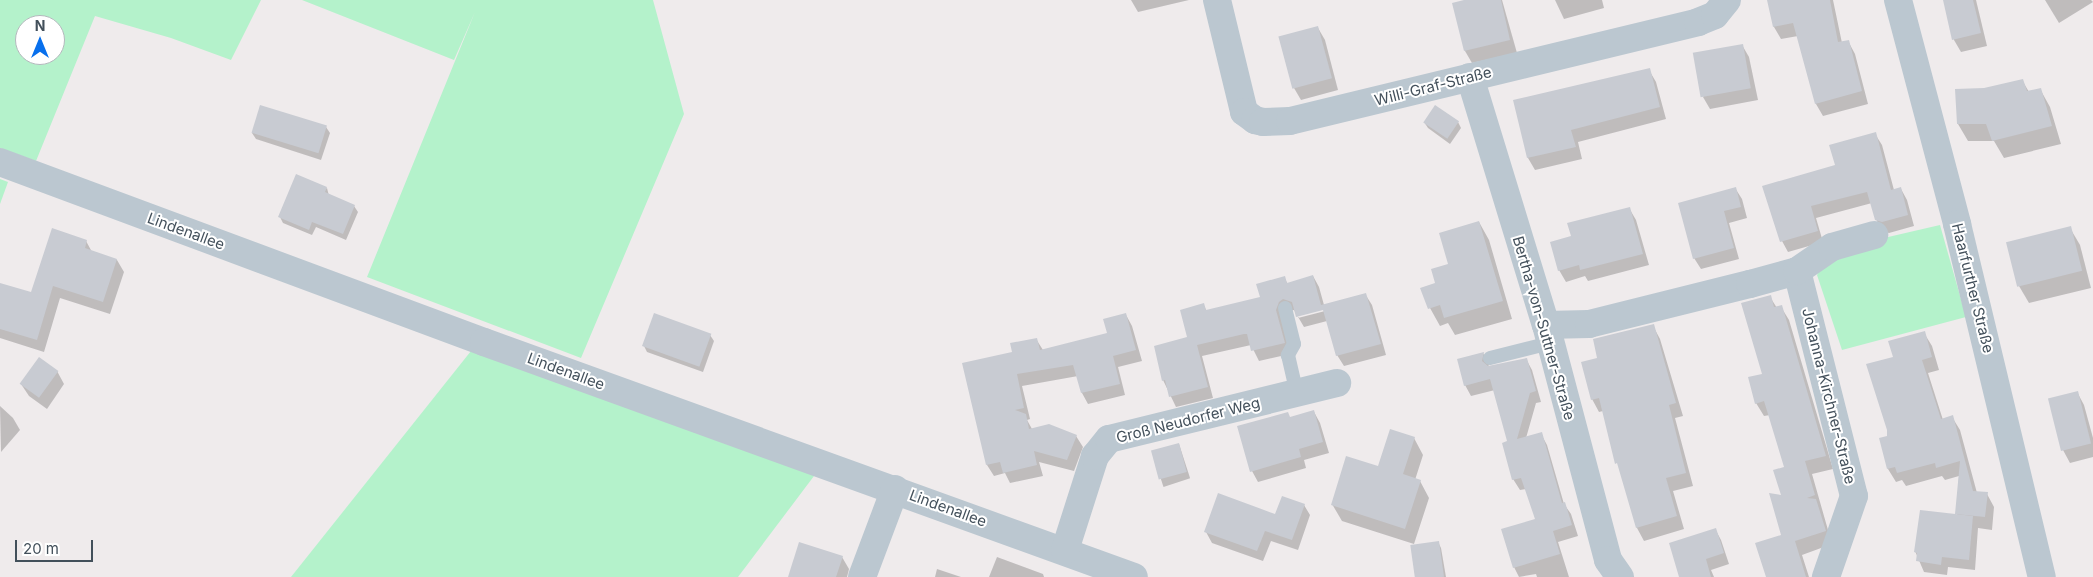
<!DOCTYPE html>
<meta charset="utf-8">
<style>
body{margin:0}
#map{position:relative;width:2093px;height:577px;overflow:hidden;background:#efebec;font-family:Inter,sans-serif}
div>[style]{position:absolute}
.green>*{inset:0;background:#b4f2cb}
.shadow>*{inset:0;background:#0003;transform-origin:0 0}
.building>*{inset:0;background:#c8cbd2;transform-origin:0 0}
.service>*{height:14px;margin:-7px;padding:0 7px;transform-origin:7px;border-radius:7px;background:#bbc7d0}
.minor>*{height:28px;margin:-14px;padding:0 14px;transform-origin:14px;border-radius:14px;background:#bbc7d0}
span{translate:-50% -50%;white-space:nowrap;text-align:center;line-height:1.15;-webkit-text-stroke:4px #fff;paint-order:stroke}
.street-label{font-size:15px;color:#43505b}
.north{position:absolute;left:15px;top:15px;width:50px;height:50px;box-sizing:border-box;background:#fff;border:1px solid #b4b9bd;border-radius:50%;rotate:0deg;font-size:14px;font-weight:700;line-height:20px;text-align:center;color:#43505b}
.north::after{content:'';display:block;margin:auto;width:18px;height:22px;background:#0870ed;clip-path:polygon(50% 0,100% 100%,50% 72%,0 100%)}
.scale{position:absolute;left:15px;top:540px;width:78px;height:22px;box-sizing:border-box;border:2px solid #43505b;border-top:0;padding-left:6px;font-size:15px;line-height:18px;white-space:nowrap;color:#43505b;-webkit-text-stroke:4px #fff;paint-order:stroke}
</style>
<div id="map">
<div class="green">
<div style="clip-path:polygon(evenodd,0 0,261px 0,231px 60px,171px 38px,95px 16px,36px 161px,0 148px,0 0,25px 25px,55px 25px,55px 55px,25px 55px,25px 25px)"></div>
<div style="clip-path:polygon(302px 0,653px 0,684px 114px,581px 358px,367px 277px,475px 12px,454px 60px)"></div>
<div style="clip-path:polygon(0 179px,8px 182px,0 204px)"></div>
<div style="clip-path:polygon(1940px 225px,1966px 317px,1842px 350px,1817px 275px,1832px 250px)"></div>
<div style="clip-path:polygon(471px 351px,817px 472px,738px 577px,291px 577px)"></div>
</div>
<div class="shadow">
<div style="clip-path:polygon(1131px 0,1189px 0,1138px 12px)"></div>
<div style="clip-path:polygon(1469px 0,1502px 0,1517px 53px,1472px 63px,1465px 51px,1453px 4px)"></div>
<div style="clip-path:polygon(1555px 0,1602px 0,1604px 8px,1564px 19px)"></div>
<div style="clip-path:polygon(1769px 0,1833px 0,1842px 43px,1848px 41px,1855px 54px,1868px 104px,1823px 116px,1816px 104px,1798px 36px,1781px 39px,1774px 27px)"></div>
<div style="clip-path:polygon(1944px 0,1976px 0,1987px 46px,1961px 52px,1954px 40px)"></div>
<div style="clip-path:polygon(2045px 0,2091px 0,2093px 2px,2059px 23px)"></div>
<div style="clip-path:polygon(1318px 28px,1325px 40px,1338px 90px,1301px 100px,1294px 88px,1281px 38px)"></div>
<div style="clip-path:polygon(1742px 45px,1749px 57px,1758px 100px,1710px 109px,1703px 97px)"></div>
<div style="clip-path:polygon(1649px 70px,1656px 82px,1666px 119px,1578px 142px,1582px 159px,1535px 170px,1528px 158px,1515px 101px)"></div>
<div style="clip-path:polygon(2022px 80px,2029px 92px,2040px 89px,2050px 107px,2061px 144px,2004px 158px,1994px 141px,1968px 141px,1958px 124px,1984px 89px)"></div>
<div style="clip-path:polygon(1424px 122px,1458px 122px,1461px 128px,1450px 144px,1428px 128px)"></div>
<div style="clip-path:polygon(326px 127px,330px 133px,321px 160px,256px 139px,252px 133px)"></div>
<div style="clip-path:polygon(1875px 134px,1882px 145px,1894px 190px,1901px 189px,1907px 200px,1914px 226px,1889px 233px,1882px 231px,1876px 219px,1872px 203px,1816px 218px,1823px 242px,1788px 252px,1782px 241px,1836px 166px)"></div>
<div style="clip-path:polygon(327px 188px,329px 196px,354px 206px,358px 212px,346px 240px,316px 227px,312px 235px,283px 223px,280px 217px)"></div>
<div style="clip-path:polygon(1735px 188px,1742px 199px,1747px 218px,1729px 223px,1739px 259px,1701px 269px,1694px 258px)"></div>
<div style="clip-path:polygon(1629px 208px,1636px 220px,1649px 265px,1588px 281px,1585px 276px,1566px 282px,1559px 270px,1572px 237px)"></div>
<div style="clip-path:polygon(1479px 222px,1489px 240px,1512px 319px,1455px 335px,1448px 323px,1440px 326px,1430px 308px,1450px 265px)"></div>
<div style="clip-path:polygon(2070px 228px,2080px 245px,2091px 288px,2029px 303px,2019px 286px)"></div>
<div style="clip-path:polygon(86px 241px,92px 252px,117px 260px,124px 272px,110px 314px,60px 298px,44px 352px,0 338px,0 284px,31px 293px)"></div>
<div style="clip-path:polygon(evenodd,1313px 276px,1319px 287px,1324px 305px,1365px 294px,1372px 305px,1386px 355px,1344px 366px,1337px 355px,1327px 321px,1304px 327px,1294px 310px,1285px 312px,1290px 354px,1259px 361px,1251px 345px,1202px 356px,1213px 398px,1176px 407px,1163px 380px,1188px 338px,1203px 305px,1207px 311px,1261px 298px,1284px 278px,1288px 284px,1313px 276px,1328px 307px,1329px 310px,1298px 318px,1298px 315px,1328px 307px)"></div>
<div style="clip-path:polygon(1770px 297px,1777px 308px,1781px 307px,1789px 320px,1833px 469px,1812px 474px,1832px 544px,1802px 555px,1809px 577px,1767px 577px,1782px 536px,1785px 468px,1770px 415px,1764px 416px,1756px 403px,1763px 374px)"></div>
<div style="clip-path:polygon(1126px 315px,1132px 326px,1142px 361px,1118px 367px,1125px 395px,1088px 404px,1082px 393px,1078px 376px,1022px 386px,1030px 419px,1027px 420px,1032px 429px,1076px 436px,1083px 447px,1074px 471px,1039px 462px,1043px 476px,1010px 483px,1005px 473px,994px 476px,987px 465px,1013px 353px,1036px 339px,1043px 350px,1109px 334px)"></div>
<div style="clip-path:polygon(1653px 326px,1660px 339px,1683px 416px,1675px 418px,1693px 486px,1673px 491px,1684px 529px,1644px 541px,1637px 528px,1603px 411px,1599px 412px,1592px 399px,1599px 359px)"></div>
<div style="clip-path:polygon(1924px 333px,1932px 346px,1939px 370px,1928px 373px,1943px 420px,1952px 417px,1960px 430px,1977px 493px,1987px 494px,1994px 507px,1992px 530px,1978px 528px,1975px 570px,1948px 567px,1947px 575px,1924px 572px,1915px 551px,1957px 516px,1959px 476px,1945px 480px,1942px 476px,1906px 486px,1902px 480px,1896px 482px,1888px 469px,1894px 358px)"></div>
<div style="clip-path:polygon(710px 335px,714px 341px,703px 372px,647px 352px,644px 346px)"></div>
<div style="clip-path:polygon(1483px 353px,1489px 364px,1488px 368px,1526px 359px,1532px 370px,1541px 402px,1536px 403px,1526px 438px,1541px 434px,1547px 445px,1564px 504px,1571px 514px,1578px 536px,1558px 542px,1569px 577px,1537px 577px,1536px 574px,1519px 577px,1514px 567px,1536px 520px,1526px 489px,1520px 490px,1513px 479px,1509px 442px,1495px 390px,1471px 396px,1465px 385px)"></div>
<div style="clip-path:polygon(57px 371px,64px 384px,47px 409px,29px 396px,21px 384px)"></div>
<div style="clip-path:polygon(2077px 392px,2084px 405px,2093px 438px,2093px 457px,2070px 463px,2063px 450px)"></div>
<div style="clip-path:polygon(0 406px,13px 418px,20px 430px,1px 452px)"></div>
<div style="clip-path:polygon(1314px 412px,1320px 423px,1329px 453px,1304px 460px,1306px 468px,1258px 482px,1252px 471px,1290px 418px)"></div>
<div style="clip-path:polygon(1414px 438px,1423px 455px,1415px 480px,1420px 481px,1429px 498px,1414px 544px,1342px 521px,1332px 504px)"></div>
<div style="left:1179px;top:444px;width:36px;height:28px;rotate:72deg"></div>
<div style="clip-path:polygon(1304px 505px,1310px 515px,1298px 550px,1271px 541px,1263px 561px,1212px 543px,1206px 532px,1276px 515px)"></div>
<div style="clip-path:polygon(1715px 529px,1721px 540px,1729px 564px,1711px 570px,1714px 577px,1680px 577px)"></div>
<div style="clip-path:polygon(1438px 542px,1441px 548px,1446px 577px,1416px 577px)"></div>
<div style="clip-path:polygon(842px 557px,849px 569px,847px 577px,789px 577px)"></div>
<div style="clip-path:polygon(997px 557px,1043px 574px,1044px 577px,989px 577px)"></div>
<div style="clip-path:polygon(937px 569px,961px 577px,935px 577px)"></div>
</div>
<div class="building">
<div style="clip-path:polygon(1464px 0,1501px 0,1510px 40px,1464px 51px,1452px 3px)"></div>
<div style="clip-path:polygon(1767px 0,1830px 0,1838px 42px,1849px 40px,1862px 91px,1815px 104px,1793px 23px,1773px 27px)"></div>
<div style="clip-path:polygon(1943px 0,1973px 0,1981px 33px,1952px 40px)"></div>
<div style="left:1318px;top:26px;width:54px;height:41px;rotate:75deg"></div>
<div style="left:1743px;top:44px;width:45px;height:51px;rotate:80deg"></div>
<div style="clip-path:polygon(1650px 68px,1660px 107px,1571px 130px,1576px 147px,1527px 158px,1513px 100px)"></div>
<div style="clip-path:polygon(2023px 79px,2027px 91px,2041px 88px,2052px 126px,1992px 141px,1986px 124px,1957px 124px,1955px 89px,1984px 88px)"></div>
<div style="left:260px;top:105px;width:70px;height:29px;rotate:17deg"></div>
<div style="left:1435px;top:105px;width:29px;height:21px;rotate:34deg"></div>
<div style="clip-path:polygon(1876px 132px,1891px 190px,1901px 187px,1908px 215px,1882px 222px,1875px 220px,1867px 192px,1811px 206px,1818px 231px,1780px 242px,1762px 186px,1835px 165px,1829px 145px)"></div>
<div style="clip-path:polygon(296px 174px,327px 187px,325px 192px,355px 205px,343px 234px,312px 222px,309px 230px,278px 217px)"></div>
<div style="clip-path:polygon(1736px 187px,1741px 207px,1724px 211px,1734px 248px,1693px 259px,1678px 203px)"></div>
<div style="clip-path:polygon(1630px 207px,1643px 254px,1580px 270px,1579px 265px,1558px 271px,1550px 242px,1571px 236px,1567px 223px)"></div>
<div style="clip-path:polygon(1479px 221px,1503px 301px,1444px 318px,1440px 305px,1428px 309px,1420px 288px,1435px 283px,1431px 269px,1448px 264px,1439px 233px)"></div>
<div style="left:2071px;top:226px;width:46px;height:67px;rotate:76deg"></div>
<div style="clip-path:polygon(52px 228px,87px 240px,85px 248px,117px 259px,103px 302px,53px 286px,37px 340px,0 329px,0 283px,31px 292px)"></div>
<div style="clip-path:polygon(1313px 275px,1321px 305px,1366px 293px,1381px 344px,1336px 356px,1323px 310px,1296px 317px,1292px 302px,1283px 299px,1279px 302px,1276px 310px,1285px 343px,1251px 351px,1247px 334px,1244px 334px,1197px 345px,1208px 387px,1169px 397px,1165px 380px,1162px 381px,1154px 346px,1187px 337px,1180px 310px,1204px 303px,1206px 310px,1260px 297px,1256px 284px,1285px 276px,1287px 283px)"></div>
<div style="clip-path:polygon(1771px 295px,1774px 307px,1782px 305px,1826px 456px,1805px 461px,1815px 495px,1807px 498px,1816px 499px,1826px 531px,1795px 541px,1806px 577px,1766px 577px,1755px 543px,1781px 535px,1769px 493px,1781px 495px,1773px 470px,1784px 467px,1764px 401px,1755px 404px,1748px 377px,1762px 374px,1741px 303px)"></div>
<div style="left:654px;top:313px;width:61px;height:35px;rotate:20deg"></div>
<div style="clip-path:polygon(1126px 313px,1136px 350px,1113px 356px,1120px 384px,1081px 393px,1073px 365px,1017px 374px,1024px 408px,1015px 410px,1026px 414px,1029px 429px,1049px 424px,1077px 435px,1067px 460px,1034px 451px,1037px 465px,1003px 473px,1000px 462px,986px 465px,962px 363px,1012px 352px,1010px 343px,1037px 338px,1040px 350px,1107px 333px,1103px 319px)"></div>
<div style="clip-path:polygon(1654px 324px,1676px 403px,1669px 405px,1686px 473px,1666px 478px,1677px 516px,1636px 528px,1617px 463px,1615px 464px,1599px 398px,1591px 400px,1581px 362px,1597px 358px,1593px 339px)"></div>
<div style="clip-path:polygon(1925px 331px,1932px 357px,1922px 360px,1941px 419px,1953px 415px,1973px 491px,1988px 492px,1985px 517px,1955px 514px,1960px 461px,1936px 468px,1935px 463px,1897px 473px,1895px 467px,1887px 469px,1879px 438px,1887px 436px,1887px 430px,1866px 364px,1893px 357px,1888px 341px)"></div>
<div style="clip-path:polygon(1484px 352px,1482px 361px,1488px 366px,1527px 358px,1536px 391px,1530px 393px,1517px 439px,1542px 432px,1562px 503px,1565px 502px,1572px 525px,1553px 531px,1560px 554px,1513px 568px,1501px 529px,1535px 519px,1521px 478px,1512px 480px,1502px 443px,1507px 441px,1490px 379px,1464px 386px,1457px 359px)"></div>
<div style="left:39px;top:357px;width:24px;height:33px;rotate:36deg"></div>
<div style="left:2078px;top:391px;width:54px;height:31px;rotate:76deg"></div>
<div style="clip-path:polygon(1314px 410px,1323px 442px,1299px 449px,1301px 457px,1250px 472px,1237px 426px,1288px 412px,1290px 417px)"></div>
<div style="clip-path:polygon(1390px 429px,1415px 437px,1403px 474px,1421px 480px,1405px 529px,1331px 505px,1346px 456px,1378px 466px)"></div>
<div style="left:1179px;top:443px;width:30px;height:29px;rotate:75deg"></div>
<div style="clip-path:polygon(1218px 493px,1275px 514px,1282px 496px,1305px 504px,1292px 540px,1265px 531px,1257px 551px,1204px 532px)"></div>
<div style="clip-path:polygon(1920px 510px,1973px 516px,1969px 560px,1942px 557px,1941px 565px,1916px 561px,1917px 553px,1914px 552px)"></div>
<div style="clip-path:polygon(1716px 528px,1724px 553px,1706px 559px,1711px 577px,1679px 577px,1669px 543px)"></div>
<div style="left:1439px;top:541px;width:36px;height:29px;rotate:82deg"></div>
<div style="clip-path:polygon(799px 542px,843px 556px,836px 577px,788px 577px)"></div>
</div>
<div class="service">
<div style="left:1285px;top:308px;width:37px;rotate:76deg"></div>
<div style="left:1294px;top:344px;width:13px;rotate:119deg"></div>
<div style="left:1288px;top:355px;width:39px;rotate:77deg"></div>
<div style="left:1490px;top:358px;width:62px;rotate:-14deg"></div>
</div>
<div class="minor">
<div style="left:1217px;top:0;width:115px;rotate:76.4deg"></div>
<div style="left:1244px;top:112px;width:14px;rotate:36deg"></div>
<div style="left:1255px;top:120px;width:8px;rotate:14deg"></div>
<div style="left:1263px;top:122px;width:27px;rotate:-2deg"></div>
<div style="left:1290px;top:121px;width:420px;rotate:-13.6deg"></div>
<div style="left:1698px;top:22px;width:18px;rotate:-22deg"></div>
<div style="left:1715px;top:15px;width:19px;rotate:-51deg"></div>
<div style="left:1898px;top:0;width:232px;rotate:75.2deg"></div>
<div style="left:1957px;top:224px;width:363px;rotate:76.5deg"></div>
<div style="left:1470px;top:77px;width:259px;rotate:73deg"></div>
<div style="left:1546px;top:325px;width:243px;rotate:75.2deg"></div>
<div style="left:1608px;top:560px;width:21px;rotate:55deg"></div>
<div style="left:0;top:162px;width:516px;rotate:20.4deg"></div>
<div style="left:484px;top:342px;width:691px;rotate:19.88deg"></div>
<div style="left:1797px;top:271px;width:232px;rotate:75.8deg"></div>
<div style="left:1854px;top:496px;width:86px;rotate:109.1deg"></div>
<div style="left:1546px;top:325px;width:43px;rotate:-1.3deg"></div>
<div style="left:1589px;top:324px;width:166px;rotate:-14deg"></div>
<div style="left:1750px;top:284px;width:49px;rotate:-15.5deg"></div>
<div style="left:1797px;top:271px;width:42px;rotate:-34.4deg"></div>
<div style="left:1832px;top:247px;width:44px;rotate:-15.9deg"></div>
<div style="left:1065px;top:550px;width:99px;rotate:-72.3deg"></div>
<div style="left:1095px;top:456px;width:22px;rotate:-51deg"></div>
<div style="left:1109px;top:439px;width:235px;rotate:-13.8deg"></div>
<div style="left:862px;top:577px;width:94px;rotate:-69.4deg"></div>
</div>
<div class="street-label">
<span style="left:1433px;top:86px;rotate:-14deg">Willi-Graf-Straße</span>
<span style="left:186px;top:231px;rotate:20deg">Lindenallee</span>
<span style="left:1973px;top:288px;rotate:76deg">Haarfurther Straße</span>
<span style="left:1544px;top:328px;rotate:74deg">Bertha-von-Suttner-Straße</span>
<span style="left:566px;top:371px;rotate:20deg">Lindenallee</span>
<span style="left:1829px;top:396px;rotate:76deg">Johanna-Kirchner-Straße</span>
<span style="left:1188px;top:420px;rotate:-14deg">Groß Neudorfer Weg</span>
<span style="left:948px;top:508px;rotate:20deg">Lindenallee</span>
</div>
<div class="north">N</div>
<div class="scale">20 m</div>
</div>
